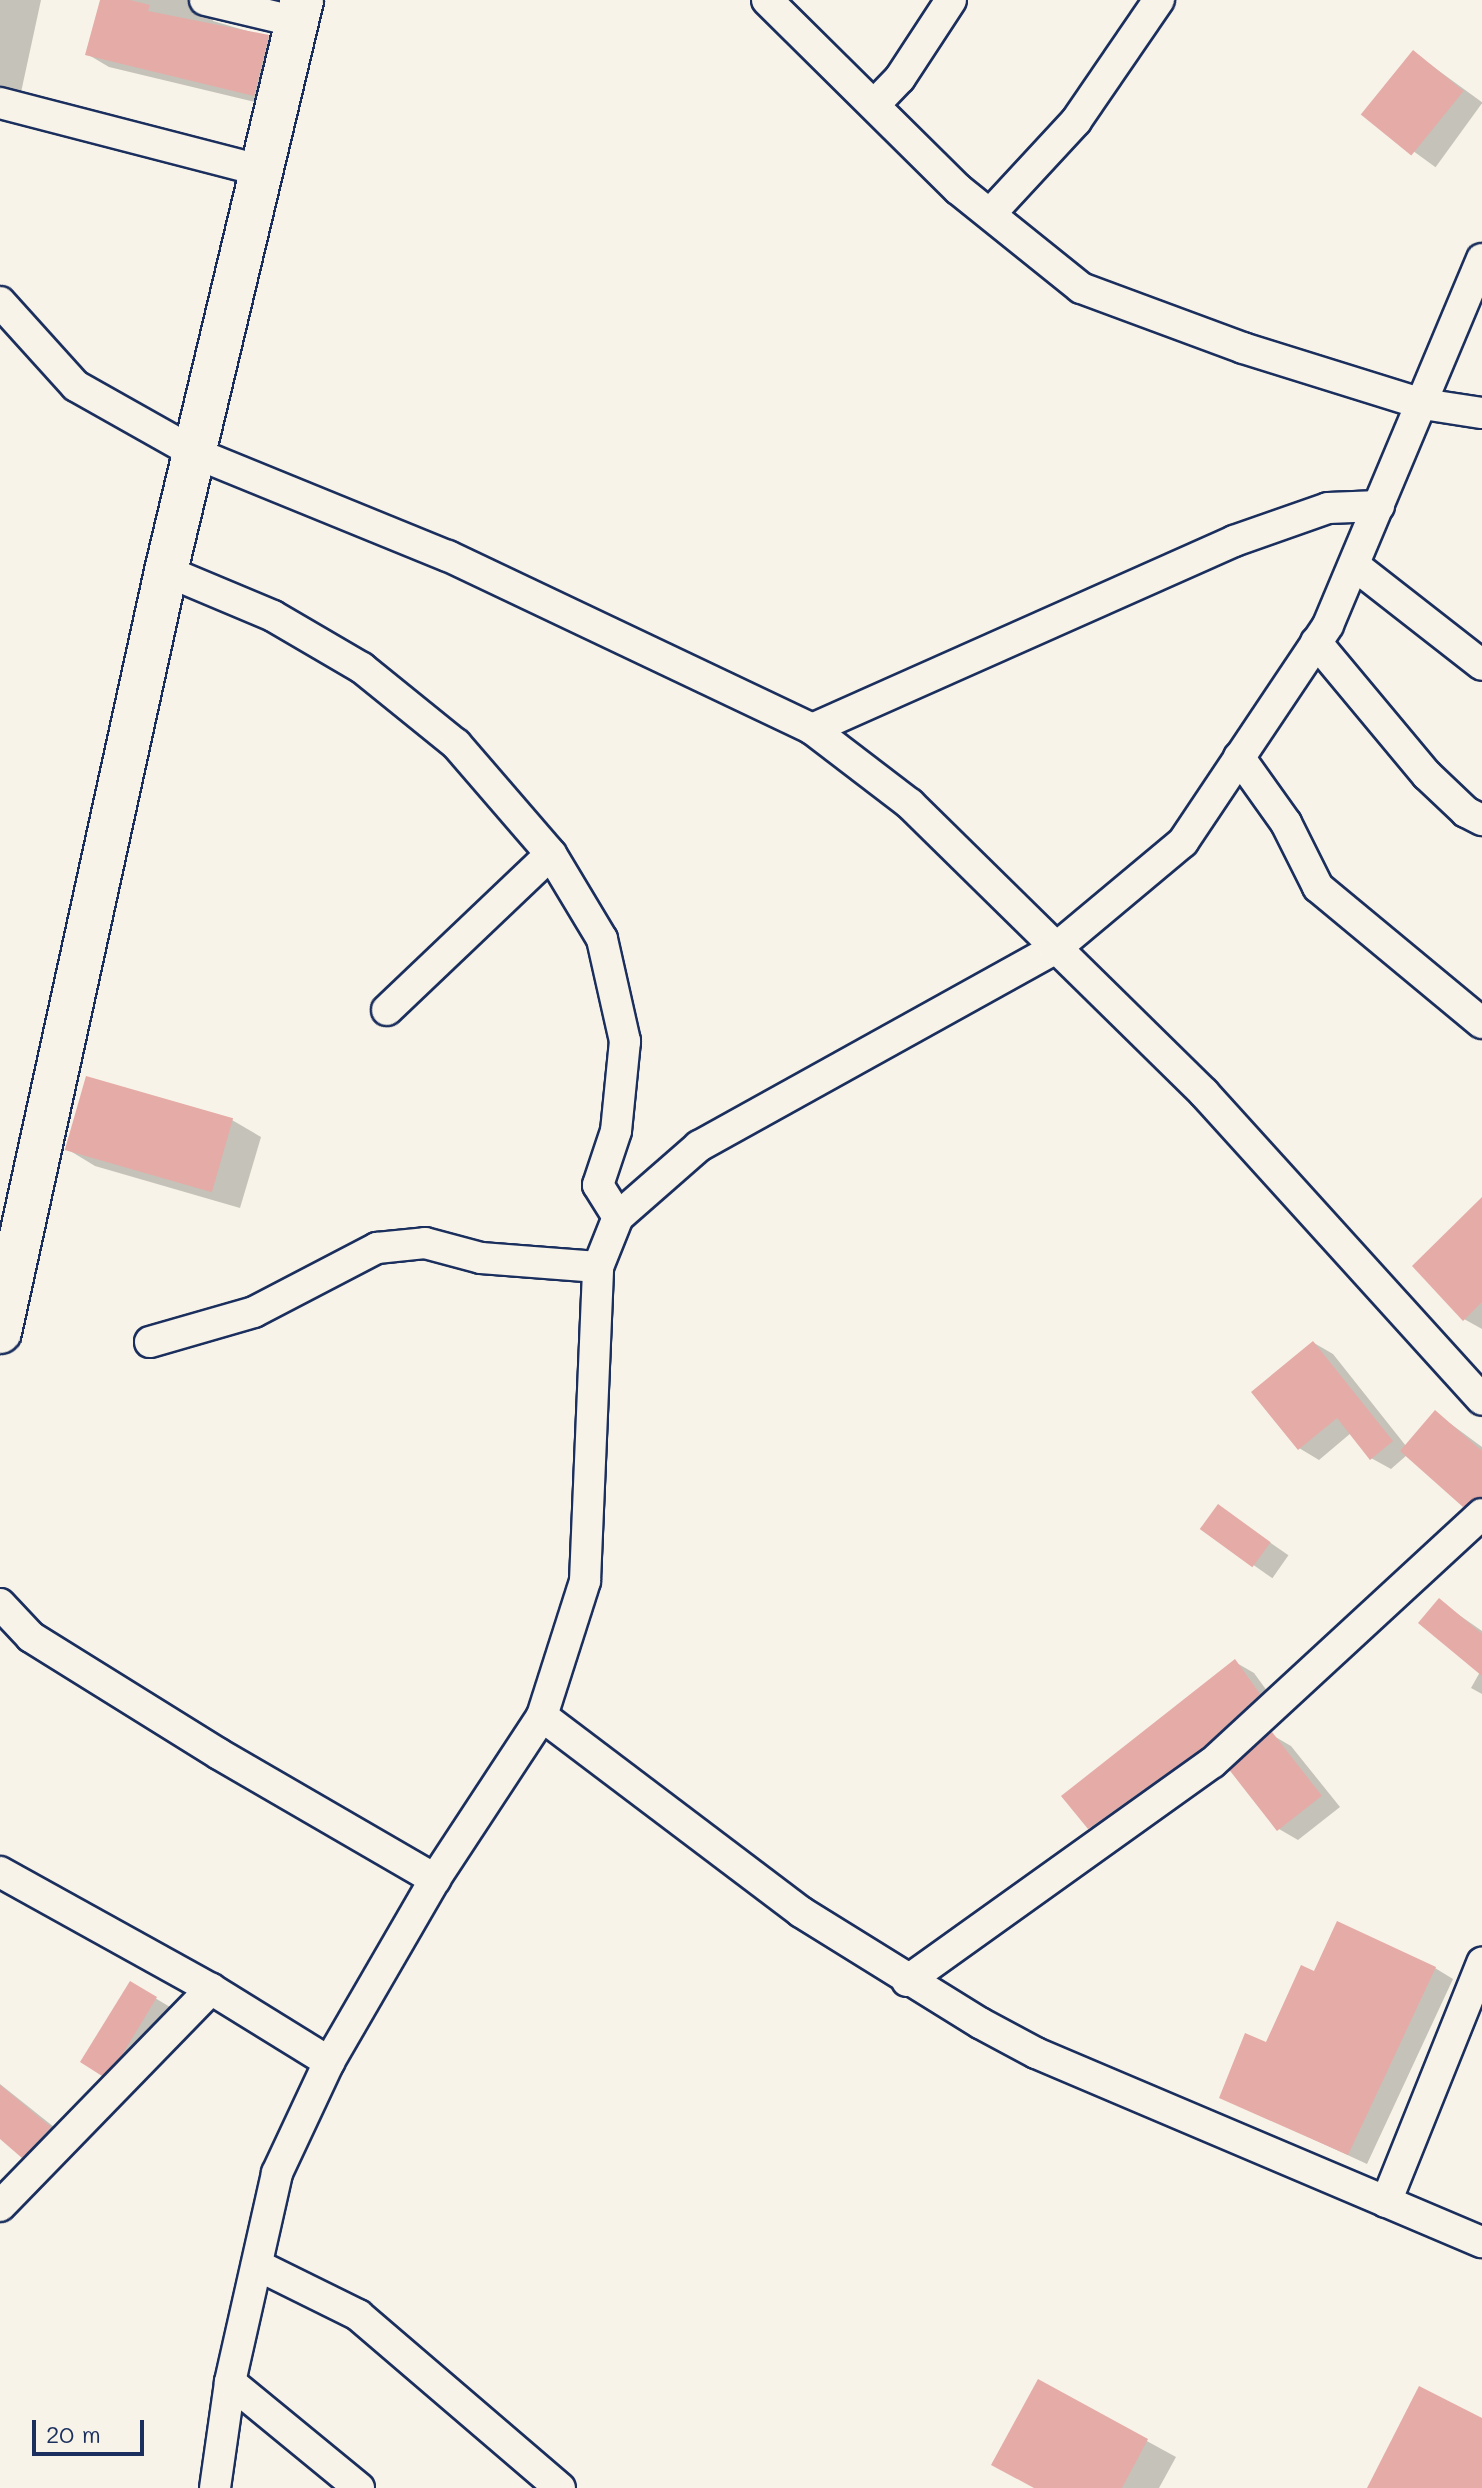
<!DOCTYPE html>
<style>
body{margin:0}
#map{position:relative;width:1482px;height:2488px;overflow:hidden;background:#f7f3e8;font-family:Mali,sans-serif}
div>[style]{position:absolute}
.shadow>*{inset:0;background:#0003;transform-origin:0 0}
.building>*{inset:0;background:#e5aba6;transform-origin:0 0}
.roads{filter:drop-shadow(2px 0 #1b2f5e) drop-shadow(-2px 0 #1b2f5e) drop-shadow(0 2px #1b2f5e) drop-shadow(0 -2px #1b2f5e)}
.minor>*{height:30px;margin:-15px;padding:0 15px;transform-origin:15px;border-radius:15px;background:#f7f3e8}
.secondary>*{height:42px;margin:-21px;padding:0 21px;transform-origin:21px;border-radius:21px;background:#f7f3e8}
span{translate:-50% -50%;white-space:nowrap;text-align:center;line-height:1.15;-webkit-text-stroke:8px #f7f3e8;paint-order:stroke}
.scale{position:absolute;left:32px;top:2420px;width:112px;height:36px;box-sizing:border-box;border:4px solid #1b2f5e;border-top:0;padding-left:10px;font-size:24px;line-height:28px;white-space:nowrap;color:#1b2f5e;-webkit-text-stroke:6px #f7f3e8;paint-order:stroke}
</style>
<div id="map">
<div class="shadow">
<div style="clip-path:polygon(0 0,41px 0,20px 97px,0 105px)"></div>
<div style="clip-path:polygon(102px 0,217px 0,209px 8px,213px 21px,268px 37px,290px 50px,276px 107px,109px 67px,87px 54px)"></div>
<div style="left:1413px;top:52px;width:86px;height:80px;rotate:36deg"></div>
<div style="clip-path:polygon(232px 1120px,261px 1137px,240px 1208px,95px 1166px,67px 1149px)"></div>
<div style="clip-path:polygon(1482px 1200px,1482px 1329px,1464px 1319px)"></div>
<div style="clip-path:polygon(1314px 1343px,1333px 1354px,1406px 1446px,1436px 1413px,1482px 1447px,1482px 1515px,1407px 1455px,1391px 1469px,1371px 1458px,1351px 1433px,1319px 1460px,1299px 1448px)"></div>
<div style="left:1218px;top:1506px;width:86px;height:28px;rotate:35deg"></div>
<div style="clip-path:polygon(1439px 1601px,1482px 1631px,1482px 1694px,1471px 1688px,1480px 1672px)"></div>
<div style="clip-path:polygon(1235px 1662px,1254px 1673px,1278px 1706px,1109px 1839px,1090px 1828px)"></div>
<div style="clip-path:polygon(1272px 1735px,1291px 1746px,1340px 1807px,1298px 1840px,1279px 1829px)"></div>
<div style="clip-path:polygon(1435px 1968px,1453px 1979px,1367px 2164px,1222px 2097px,1267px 2044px,1315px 1974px)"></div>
<div style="left:130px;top:1983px;width:52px;height:92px;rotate:31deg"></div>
<div style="clip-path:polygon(0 2084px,69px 2139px,42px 2167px,0 2137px)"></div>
<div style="clip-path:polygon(1039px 2382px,1176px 2457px,1159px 2488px,1036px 2488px)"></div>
</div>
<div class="building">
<div style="clip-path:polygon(100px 0,130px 0,150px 5px,148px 11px,269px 35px,254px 96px,85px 55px)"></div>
<div style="left:1413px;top:50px;width:65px;height:83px;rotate:39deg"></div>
<div style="left:86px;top:1076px;width:153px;height:77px;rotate:16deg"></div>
<div style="clip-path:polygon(1482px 1197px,1482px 1302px,1463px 1321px,1412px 1266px)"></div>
<div style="clip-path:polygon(1313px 1341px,1393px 1441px,1370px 1460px,1337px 1418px,1298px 1450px,1251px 1392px)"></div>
<div style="clip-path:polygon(1435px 1410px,1482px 1451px,1482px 1496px,1463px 1507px,1400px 1451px)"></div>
<div style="left:1218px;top:1504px;width:65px;height:31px;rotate:36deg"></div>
<div style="clip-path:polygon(1439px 1598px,1482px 1634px,1482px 1676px,1418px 1623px)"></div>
<div style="clip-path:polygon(1235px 1659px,1260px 1694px,1201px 1749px,1088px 1829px,1061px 1796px)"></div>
<div style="left:1272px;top:1732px;width:81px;height:57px;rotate:52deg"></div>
<div style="clip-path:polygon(1337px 1921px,1436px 1967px,1348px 2155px,1219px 2098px,1245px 2033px,1266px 2042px,1301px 1965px,1314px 1971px)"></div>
<div style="clip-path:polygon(130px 1981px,157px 1997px,122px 2055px,102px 2076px,80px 2062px)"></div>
<div style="clip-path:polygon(0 2085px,51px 2127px,22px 2158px,0 2139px)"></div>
<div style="clip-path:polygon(1038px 2379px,1148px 2439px,1122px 2488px,1034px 2488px,991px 2465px)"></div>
<div style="clip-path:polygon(1419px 2386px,1482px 2418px,1482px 2488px,1367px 2488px)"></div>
</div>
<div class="roads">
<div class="minor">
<div style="left:205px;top:0;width:95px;rotate:13.4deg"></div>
<div style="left:767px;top:0;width:269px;rotate:44.7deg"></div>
<div style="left:958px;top:189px;width:158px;rotate:38.8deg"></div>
<div style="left:1081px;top:288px;width:173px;rotate:20.3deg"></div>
<div style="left:1243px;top:348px;width:189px;rotate:17.3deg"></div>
<div style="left:1423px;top:404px;width:60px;rotate:8.7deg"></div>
<div style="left:0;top:103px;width:271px;rotate:14.5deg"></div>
<div style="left:874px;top:105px;width:37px;rotate:-46deg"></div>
<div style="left:900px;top:78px;width:93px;rotate:-56.8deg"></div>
<div style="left:990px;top:214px;width:127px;rotate:-47.2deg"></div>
<div style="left:1076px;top:121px;width:147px;rotate:-55.6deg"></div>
<div style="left:0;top:302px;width:113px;rotate:47.9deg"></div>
<div style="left:76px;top:386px;width:137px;rotate:29.4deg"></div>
<div style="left:195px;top:453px;width:273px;rotate:22.2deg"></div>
<div style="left:448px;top:556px;width:403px;rotate:25.4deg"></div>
<div style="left:812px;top:729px;width:123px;rotate:37.4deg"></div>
<div style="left:910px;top:804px;width:412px;rotate:44.5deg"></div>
<div style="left:1204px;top:1093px;width:414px;rotate:47.8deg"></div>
<div style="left:1354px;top:565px;width:162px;rotate:38deg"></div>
<div style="left:166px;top:571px;width:116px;rotate:22.8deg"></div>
<div style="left:273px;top:616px;width:103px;rotate:30.3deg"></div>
<div style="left:362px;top:668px;width:121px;rotate:39deg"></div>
<div style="left:456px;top:744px;width:145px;rotate:49.2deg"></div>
<div style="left:551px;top:854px;width:99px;rotate:59deg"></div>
<div style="left:602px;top:939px;width:105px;rotate:77.3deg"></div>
<div style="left:625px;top:1041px;width:90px;rotate:95.7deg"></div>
<div style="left:616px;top:1131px;width:57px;rotate:108.4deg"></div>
<div style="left:598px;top:1185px;width:38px;rotate:58deg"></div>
<div style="left:1316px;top:642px;width:173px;rotate:50.2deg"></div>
<div style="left:1427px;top:775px;width:54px;rotate:43.5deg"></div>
<div style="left:1466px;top:812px;width:18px;rotate:27deg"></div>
<div style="left:812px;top:729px;width:462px;rotate:-24deg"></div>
<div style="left:1234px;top:541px;width:100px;rotate:-19.3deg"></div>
<div style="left:1328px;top:508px;width:51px;rotate:-2.2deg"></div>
<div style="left:1239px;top:757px;width:81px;rotate:54.5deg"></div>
<div style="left:1286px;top:823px;width:72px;rotate:63.4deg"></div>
<div style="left:1318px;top:887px;width:213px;rotate:39.7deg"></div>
<div style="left:387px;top:1010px;width:226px;rotate:-43.6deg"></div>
<div style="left:150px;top:1342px;width:108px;rotate:-16.1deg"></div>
<div style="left:254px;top:1312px;width:139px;rotate:-27.5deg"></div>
<div style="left:377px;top:1248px;width:48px;rotate:-5.9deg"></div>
<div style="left:425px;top:1243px;width:58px;rotate:15deg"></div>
<div style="left:481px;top:1258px;width:117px;rotate:4.4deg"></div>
<div style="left:0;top:1604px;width:45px;rotate:46.8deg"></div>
<div style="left:31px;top:1637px;width:221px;rotate:31.9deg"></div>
<div style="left:219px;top:1754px;width:250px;rotate:30.1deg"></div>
<div style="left:542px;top:1716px;width:325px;rotate:37.1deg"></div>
<div style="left:801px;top:1912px;width:211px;rotate:31.8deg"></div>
<div style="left:980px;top:2023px;width:64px;rotate:28.2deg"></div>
<div style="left:1036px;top:2053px;width:484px;rotate:23deg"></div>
<div style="left:0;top:1872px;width:241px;rotate:29deg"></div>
<div style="left:211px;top:1989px;width:139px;rotate:31.7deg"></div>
<div style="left:907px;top:1981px;width:375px;rotate:-35.6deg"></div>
<div style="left:1212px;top:1763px;width:367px;rotate:-42.7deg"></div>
<div style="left:1386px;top:2202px;width:258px;rotate:-68.1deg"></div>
<div style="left:0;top:2206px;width:303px;rotate:-45.8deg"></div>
<div style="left:257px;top:2265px;width:113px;rotate:26.3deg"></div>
<div style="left:358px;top:2315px;width:266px;rotate:40.6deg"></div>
<div style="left:230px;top:2382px;width:167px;rotate:39.4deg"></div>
<div style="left:215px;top:2488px;width:107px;rotate:-81.9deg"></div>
<div style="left:230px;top:2382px;width:214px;rotate:-77.3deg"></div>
<div style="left:277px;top:2173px;width:123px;rotate:-64.9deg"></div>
<div style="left:329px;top:2062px;width:211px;rotate:-59.9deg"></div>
<div style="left:435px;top:1879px;width:195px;rotate:-56.7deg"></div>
<div style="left:542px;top:1716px;width:142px;rotate:-72.3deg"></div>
<div style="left:585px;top:1581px;width:314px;rotate:-87.6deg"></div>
<div style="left:598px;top:1267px;width:54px;rotate:-68.2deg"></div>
<div style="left:618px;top:1217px;width:108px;rotate:-41.2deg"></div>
<div style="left:699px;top:1146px;width:407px;rotate:-29deg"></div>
<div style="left:1055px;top:949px;width:167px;rotate:-39.9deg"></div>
<div style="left:1183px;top:842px;width:261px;rotate:-56.2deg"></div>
<div style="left:1328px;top:625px;width:397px;rotate:-67.2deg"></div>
</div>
<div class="secondary">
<div style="left:0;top:1332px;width:779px;rotate:-77.69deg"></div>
<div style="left:166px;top:571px;width:587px;rotate:-76.6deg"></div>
</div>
</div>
<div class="scale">20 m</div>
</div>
